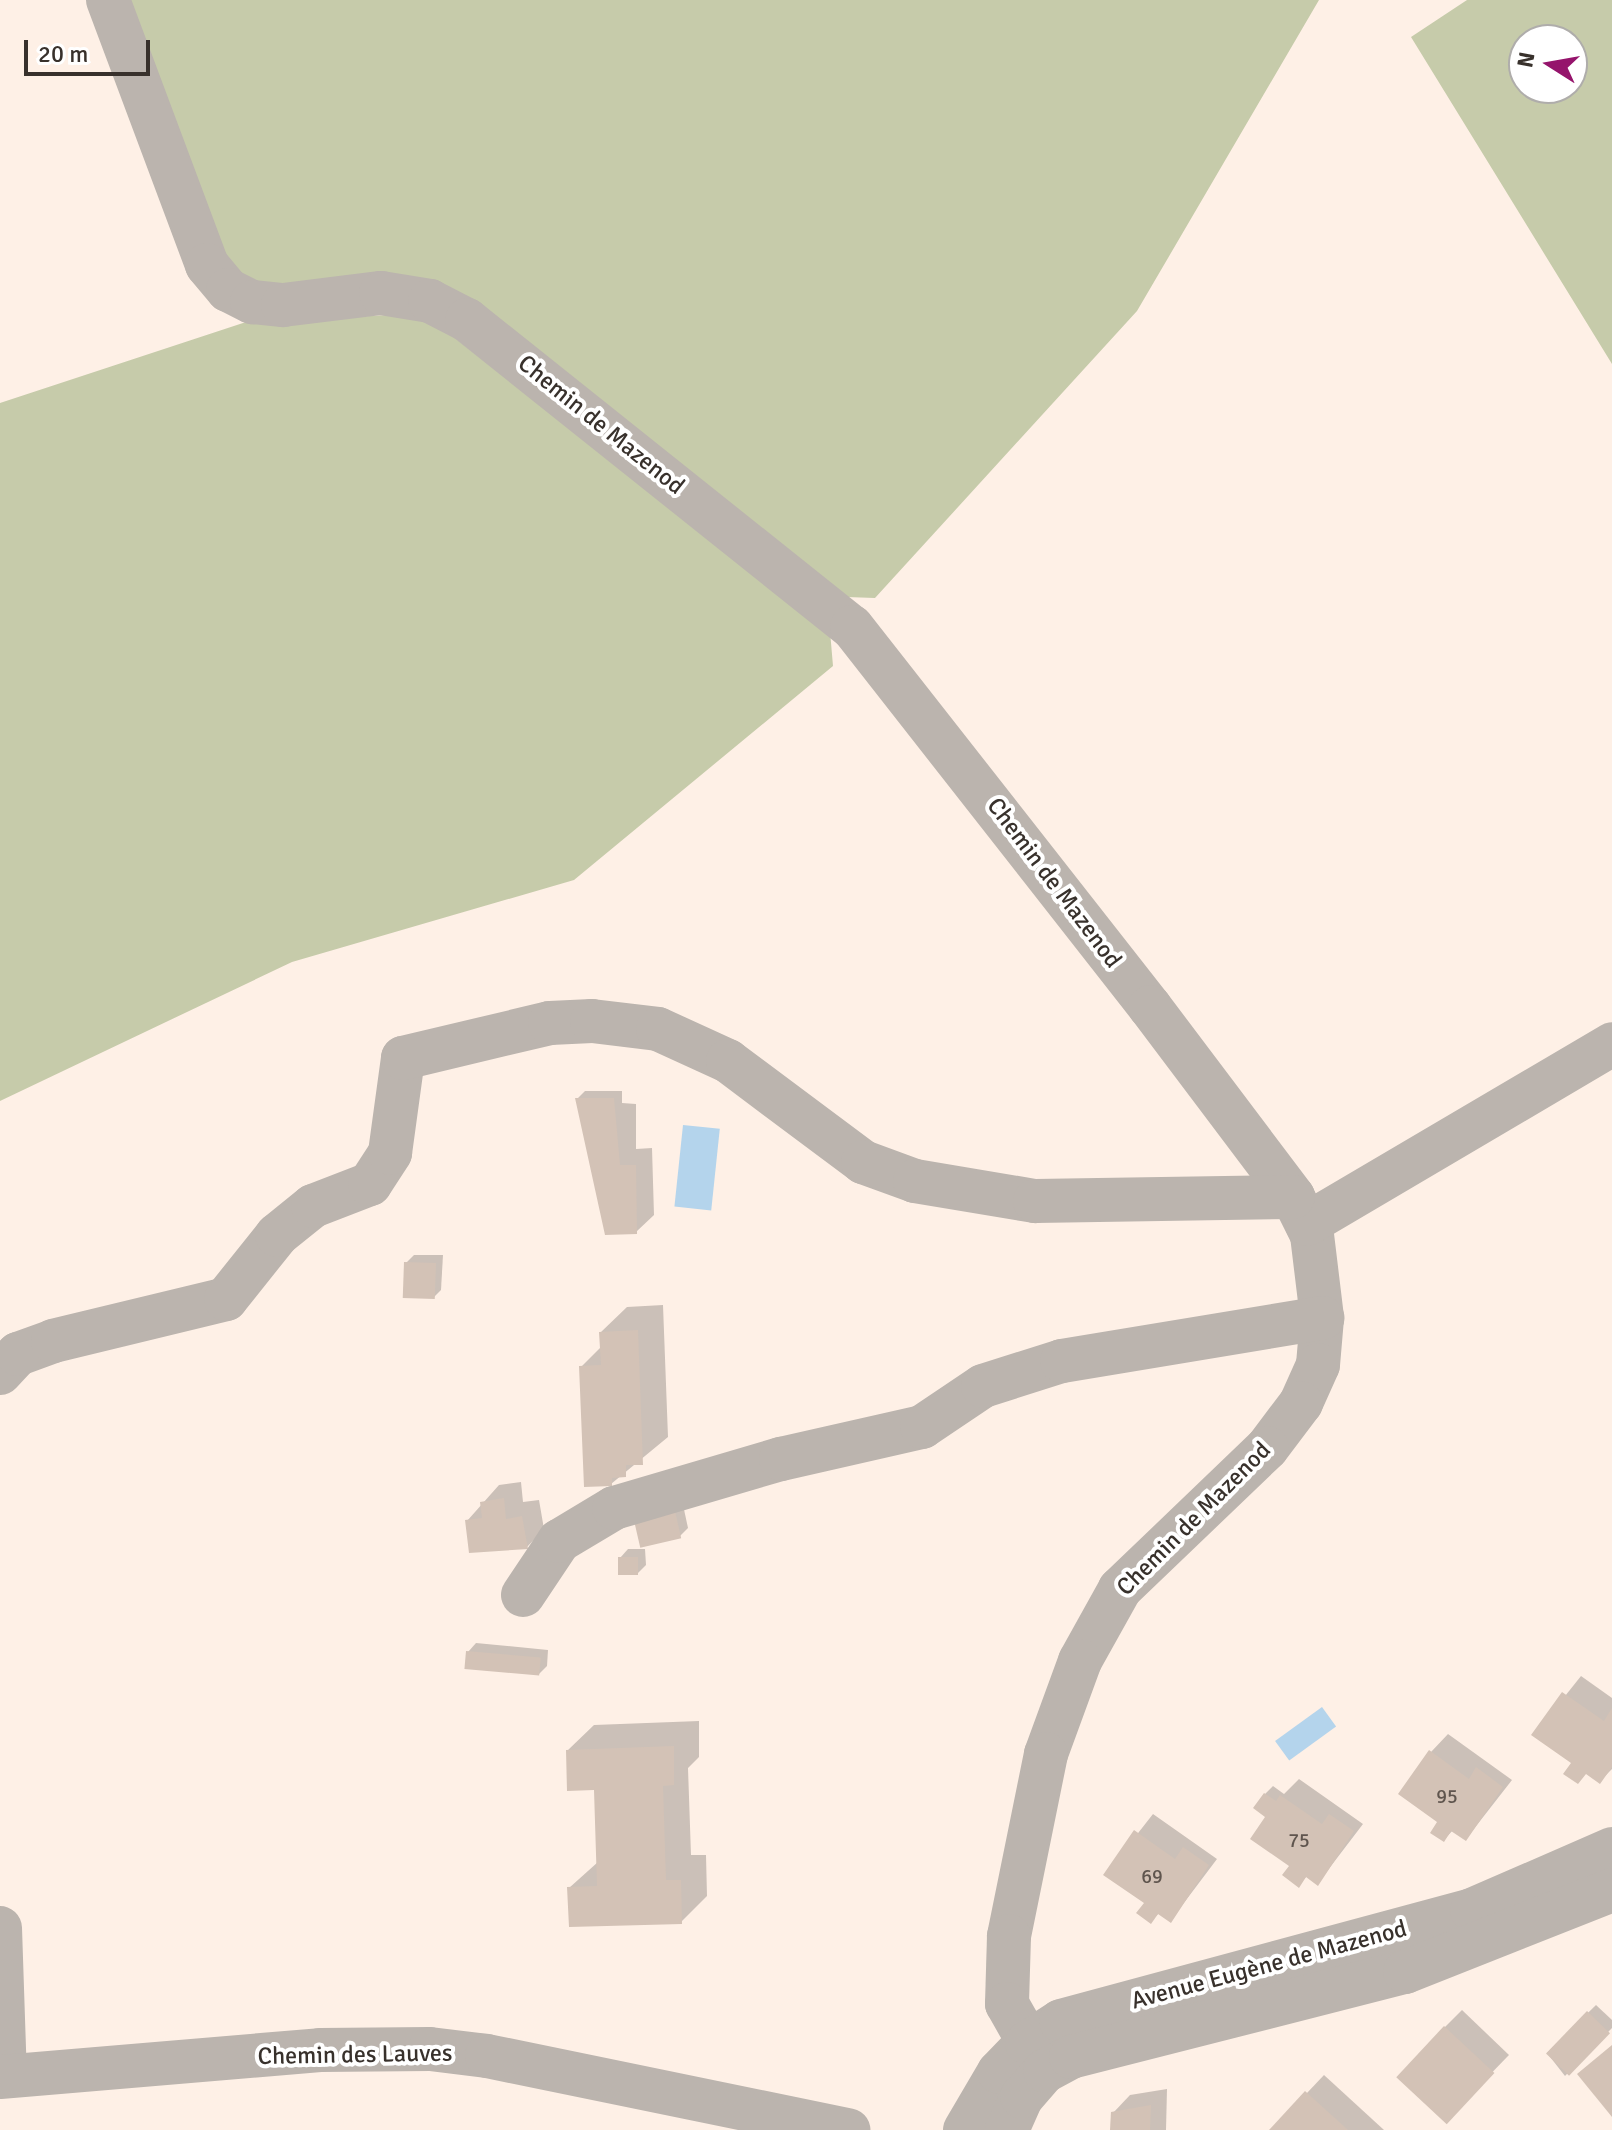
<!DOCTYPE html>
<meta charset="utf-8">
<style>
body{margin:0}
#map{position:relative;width:1612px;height:2130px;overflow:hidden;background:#fef0e6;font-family:Signika,sans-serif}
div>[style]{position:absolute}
.green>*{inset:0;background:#c6cbaa}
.water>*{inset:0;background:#b4d4ec;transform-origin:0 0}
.shadow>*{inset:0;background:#0003}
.building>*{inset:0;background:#d3c2b6;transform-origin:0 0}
.minor>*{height:44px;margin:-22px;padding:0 22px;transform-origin:22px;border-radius:22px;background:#bbb4ae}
span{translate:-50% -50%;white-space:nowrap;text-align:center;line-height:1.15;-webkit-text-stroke:8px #fff;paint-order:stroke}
.number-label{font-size:20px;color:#5f554e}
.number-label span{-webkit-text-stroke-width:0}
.street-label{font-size:24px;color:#38312c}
.north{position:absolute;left:1508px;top:24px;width:80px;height:80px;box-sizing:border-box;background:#fff;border:2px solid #afadab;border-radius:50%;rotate:281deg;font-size:22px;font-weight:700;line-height:32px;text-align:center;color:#38312c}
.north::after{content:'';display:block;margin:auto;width:28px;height:36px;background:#95146c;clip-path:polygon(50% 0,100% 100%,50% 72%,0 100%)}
.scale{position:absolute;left:24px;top:40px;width:126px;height:36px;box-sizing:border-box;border:4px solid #38312c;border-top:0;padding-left:10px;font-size:24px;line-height:28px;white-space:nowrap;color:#38312c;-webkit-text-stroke:6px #fff;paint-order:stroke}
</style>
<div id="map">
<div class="green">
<div style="clip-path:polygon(112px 0,1319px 0,1137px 311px,875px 598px,818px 596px,439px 296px,236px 296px)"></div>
<div style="clip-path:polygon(evenodd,1467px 0,1612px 0,1612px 364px,1411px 37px,1467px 0,1572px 40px,1572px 88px,1524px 88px,1524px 40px,1572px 40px)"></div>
<div style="clip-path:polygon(423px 313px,830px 631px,833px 666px,574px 880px,292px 962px,0 1101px,0 403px,243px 323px)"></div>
</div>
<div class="water">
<div style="left:683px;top:1125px;width:37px;height:82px;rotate:6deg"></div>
<div style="left:1322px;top:1707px;width:24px;height:58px;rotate:54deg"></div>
</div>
<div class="shadow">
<div style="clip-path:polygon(585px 1091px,622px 1091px,622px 1103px,636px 1104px,636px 1149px,652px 1148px,654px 1215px,636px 1232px,577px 1099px)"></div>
<div style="clip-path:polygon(414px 1255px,443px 1255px,441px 1290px,433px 1298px,406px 1263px)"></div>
<div style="clip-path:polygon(663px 1305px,668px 1437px,611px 1484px,581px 1367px,602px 1346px,601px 1332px,627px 1307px)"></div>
<div style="clip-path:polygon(521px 1482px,523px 1502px,539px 1500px,544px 1529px,527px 1547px,467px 1521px,499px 1485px)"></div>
<div style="clip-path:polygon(682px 1500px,688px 1528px,680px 1536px,641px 1544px)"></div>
<div style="clip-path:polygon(628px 1549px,645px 1549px,646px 1565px,638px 1573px,620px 1558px)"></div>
<div style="clip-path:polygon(476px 1643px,548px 1650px,547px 1666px,539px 1674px,468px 1652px)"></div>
<div style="clip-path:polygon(1581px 1676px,1612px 1698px,1612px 1769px,1600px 1781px,1534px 1735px)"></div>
<div style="clip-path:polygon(699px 1721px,699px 1757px,688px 1768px,691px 1855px,706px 1855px,707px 1896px,681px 1922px,569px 1888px,598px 1862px,596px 1788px,568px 1750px,594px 1725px)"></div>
<div style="clip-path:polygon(1448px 1734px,1512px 1780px,1466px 1839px,1453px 1830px,1444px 1840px,1439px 1823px,1431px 1752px)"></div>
<div style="clip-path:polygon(1299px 1779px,1363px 1824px,1318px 1883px,1307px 1876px,1298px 1885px,1265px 1794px,1273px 1786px,1284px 1794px)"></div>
<div style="clip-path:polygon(1153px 1814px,1217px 1859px,1171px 1920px,1160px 1912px,1151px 1921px,1147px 1903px,1106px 1874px)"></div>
<div style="clip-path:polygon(1596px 2005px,1612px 2020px,1612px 2028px,1565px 2076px,1547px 2053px)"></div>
<div style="clip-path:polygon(1462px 2010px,1509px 2055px,1445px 2121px,1445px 2027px)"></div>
<div style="clip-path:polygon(1324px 2075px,1384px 2130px,1272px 2130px)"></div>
<div style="clip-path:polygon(1167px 2089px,1166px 2130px,1112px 2130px,1113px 2113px,1130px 2095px)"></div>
</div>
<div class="building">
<div style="clip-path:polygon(575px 1098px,614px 1098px,620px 1165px,636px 1165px,637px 1234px,605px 1235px)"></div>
<div style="left:404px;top:1262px;width:32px;height:36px;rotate:2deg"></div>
<div style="clip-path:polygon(638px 1330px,643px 1465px,626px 1465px,626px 1477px,612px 1478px,612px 1486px,584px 1487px,579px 1366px,601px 1365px,599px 1332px)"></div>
<div style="clip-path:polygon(504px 1498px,506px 1519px,522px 1516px,528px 1549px,469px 1553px,465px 1520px,482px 1518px,480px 1502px)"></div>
<div style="left:674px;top:1507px;width:32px;height:42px;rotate:77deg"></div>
<div style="left:618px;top:1557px;width:20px;height:18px"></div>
<div style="left:466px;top:1651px;width:75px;height:18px;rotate:5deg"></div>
<div style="clip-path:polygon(1562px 1692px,1604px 1721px,1612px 1708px,1612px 1767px,1600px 1784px,1586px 1774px,1578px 1784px,1563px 1774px,1571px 1763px,1531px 1735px)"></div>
<div style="clip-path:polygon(674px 1746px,674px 1785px,663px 1786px,666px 1880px,681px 1880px,682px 1924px,569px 1927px,567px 1887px,597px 1886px,594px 1790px,567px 1791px,566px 1750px)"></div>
<div style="clip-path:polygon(1429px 1750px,1469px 1779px,1476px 1767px,1503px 1787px,1466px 1841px,1451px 1831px,1444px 1842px,1430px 1833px,1437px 1822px,1398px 1794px)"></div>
<div style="clip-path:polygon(1264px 1793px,1276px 1801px,1280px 1795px,1322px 1824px,1329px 1814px,1354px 1831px,1318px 1886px,1306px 1877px,1299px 1888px,1282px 1875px,1289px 1866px,1250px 1839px,1265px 1817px,1253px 1808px)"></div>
<div style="clip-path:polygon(1134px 1830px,1175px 1859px,1183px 1847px,1209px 1865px,1171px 1923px,1158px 1914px,1151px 1924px,1136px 1913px,1144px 1903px,1103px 1875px)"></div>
<div style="left:1587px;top:2011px;width:32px;height:59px;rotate:44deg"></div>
<div style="left:1444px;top:2026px;width:69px;height:70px;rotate:43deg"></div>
<div style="clip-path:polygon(1612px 2045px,1612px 2117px,1577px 2074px)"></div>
<div style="clip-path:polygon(1305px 2091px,1348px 2130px,1269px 2130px)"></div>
<div style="clip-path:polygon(1151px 2105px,1150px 2130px,1110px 2130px,1111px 2112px)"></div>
</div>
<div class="minor">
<div style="left:108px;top:0;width:283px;rotate:69.5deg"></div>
<div style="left:207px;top:265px;width:33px;rotate:50deg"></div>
<div style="left:228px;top:290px;width:27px;rotate:27deg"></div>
<div style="left:252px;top:302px;width:31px;rotate:6deg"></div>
<div style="left:283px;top:305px;width:99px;rotate:-7deg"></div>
<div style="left:381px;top:293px;width:50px;rotate:9.3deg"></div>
<div style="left:430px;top:301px;width:42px;rotate:27.2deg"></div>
<div style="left:467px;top:320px;width:492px;rotate:38.6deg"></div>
<div style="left:852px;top:627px;width:483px;rotate:51.9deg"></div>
<div style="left:1150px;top:1007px;width:238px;rotate:53deg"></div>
<div style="left:1293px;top:1197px;width:42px;rotate:63.4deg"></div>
<div style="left:1312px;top:1235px;width:84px;rotate:83.1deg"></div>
<div style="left:1322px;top:1318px;width:47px;rotate:94.9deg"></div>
<div style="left:1318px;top:1365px;width:42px;rotate:114.1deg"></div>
<div style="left:1301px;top:1403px;width:56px;rotate:127.1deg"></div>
<div style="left:1267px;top:1448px;width:204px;rotate:136.2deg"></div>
<div style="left:1120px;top:1589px;width:82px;rotate:119.1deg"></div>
<div style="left:1080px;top:1661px;width:99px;rotate:110.1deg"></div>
<div style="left:1046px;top:1754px;width:186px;rotate:101.5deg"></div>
<div style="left:1009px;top:1936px;width:68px;rotate:91.7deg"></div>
<div style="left:1007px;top:2004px;width:77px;rotate:60.4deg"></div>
<div style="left:1307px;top:1224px;width:354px;rotate:-30.5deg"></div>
<div style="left:0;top:1373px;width:26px;rotate:-47deg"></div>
<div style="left:18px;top:1354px;width:37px;rotate:-20deg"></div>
<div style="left:53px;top:1341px;width:178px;rotate:-13.6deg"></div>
<div style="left:226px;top:1299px;width:82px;rotate:-51.4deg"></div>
<div style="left:277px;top:1235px;width:46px;rotate:-38.9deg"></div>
<div style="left:313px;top:1206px;width:61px;rotate:-21.1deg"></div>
<div style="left:370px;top:1184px;width:37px;rotate:-57deg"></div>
<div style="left:390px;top:1153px;width:96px;rotate:-82.2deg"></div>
<div style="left:403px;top:1058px;width:151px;rotate:-13.4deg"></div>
<div style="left:550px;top:1023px;width:42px;rotate:-2.7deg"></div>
<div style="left:592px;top:1021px;width:66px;rotate:6.9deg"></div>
<div style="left:658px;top:1029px;width:77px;rotate:24.6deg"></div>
<div style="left:728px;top:1061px;width:169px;rotate:36.8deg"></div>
<div style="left:863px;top:1162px;width:55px;rotate:20.1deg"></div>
<div style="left:915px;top:1181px;width:122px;rotate:9.5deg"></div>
<div style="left:1035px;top:1201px;width:258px;rotate:-0.9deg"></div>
<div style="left:523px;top:1595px;width:65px;rotate:-56.3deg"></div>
<div style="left:559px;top:1541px;width:64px;rotate:-31deg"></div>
<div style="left:614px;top:1508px;width:174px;rotate:-16.4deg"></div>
<div style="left:781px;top:1459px;width:145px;rotate:-12.8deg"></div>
<div style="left:922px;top:1427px;width:73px;rotate:-33.9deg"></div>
<div style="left:983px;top:1386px;width:83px;rotate:-17.6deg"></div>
<div style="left:1062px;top:1361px;width:264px;rotate:-9.4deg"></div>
<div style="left:0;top:1928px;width:148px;rotate:88.1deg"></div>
<div style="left:0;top:2077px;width:321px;rotate:-4.8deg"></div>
<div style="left:320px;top:2050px;width:110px;rotate:-0.5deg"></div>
<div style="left:430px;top:2049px;width:57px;rotate:7deg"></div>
<div style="left:487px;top:2056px;width:369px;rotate:11.6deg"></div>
<div style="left:965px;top:2130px;width:67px;rotate:-59.6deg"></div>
<div style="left:999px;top:2072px;width:40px;rotate:-46deg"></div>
<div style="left:1027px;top:2043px;width:40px;rotate:-32.9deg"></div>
<div style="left:1061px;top:2021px;width:426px;rotate:-15.1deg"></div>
<div style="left:1472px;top:1910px;width:153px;rotate:-23.5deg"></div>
<div style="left:1007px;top:2130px;width:36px;rotate:-66deg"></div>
<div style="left:1022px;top:2097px;width:35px;rotate:-49deg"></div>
<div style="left:1045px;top:2071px;width:30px;rotate:-28deg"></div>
<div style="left:1071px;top:2057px;width:345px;rotate:-14.3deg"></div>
<div style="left:1405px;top:1972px;width:223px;rotate:-21.6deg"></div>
</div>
<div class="number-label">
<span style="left:1447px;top:1796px">95</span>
<span style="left:1299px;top:1840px">75</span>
<span style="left:1152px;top:1876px">69</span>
</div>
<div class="street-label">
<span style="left:601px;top:425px;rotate:39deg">Chemin de Mazenod</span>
<span style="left:1054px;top:883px;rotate:53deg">Chemin de Mazenod</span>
<span style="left:1194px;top:1519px;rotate:-45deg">Chemin de Mazenod</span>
<span style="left:1269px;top:1965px;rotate:-15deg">Avenue Eugène de Mazenod</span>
<span style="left:355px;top:2055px;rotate:-1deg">Chemin des Lauves</span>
</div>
<div class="north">N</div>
<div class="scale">20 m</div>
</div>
